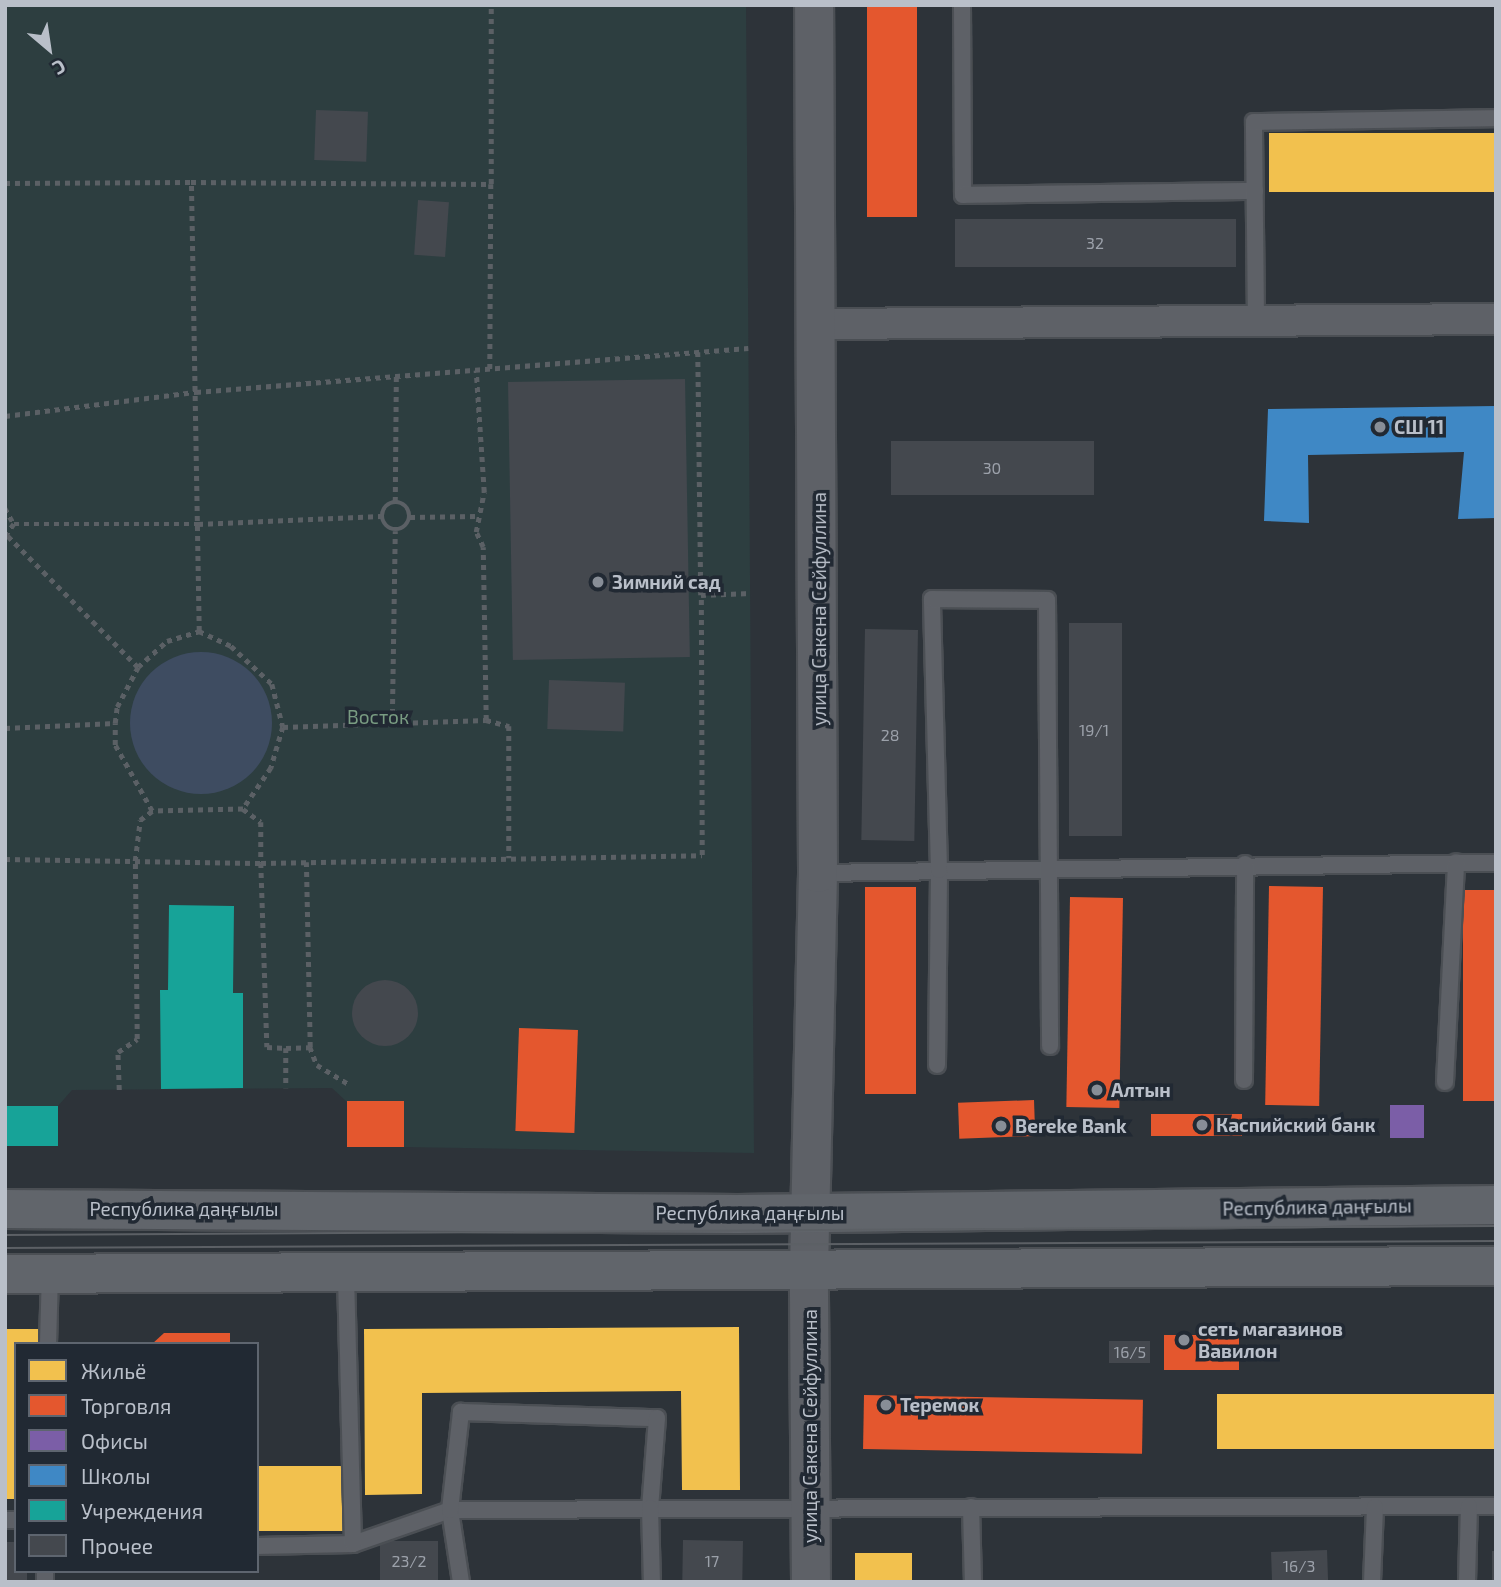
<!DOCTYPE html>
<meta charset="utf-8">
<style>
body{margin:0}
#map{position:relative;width:1501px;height:1587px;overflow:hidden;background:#2d3339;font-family:"Exo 2",sans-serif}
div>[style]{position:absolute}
.green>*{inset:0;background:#2d3e40}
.water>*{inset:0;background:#3e4c61}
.round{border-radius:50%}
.homes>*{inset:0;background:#f2c14e;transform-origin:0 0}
.shops>*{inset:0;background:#e4572e;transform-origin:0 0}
.offices>*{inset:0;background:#7b5ea7;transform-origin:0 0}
.schools>*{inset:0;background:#3f88c5}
.public>*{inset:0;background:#17a398;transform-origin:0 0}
.building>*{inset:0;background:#44484e;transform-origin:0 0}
.path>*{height:4.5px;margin-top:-2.25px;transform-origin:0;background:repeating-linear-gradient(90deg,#5b6065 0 5px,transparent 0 10px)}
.path>.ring{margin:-2.25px;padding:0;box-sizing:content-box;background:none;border:4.5px solid #5b6065;border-radius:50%}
.roads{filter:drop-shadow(2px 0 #4b4f54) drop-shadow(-2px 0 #4b4f54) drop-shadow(0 2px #4b4f54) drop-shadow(0 -2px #4b4f54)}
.service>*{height:16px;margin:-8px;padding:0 8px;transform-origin:8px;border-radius:8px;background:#5e6167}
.minor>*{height:30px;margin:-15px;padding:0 15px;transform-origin:15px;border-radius:15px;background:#5e6167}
.tertiary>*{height:38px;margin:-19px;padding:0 19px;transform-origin:19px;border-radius:19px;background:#5e6167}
.secondary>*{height:38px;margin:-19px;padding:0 19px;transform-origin:19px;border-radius:19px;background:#61656b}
.tram>*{height:2px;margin:-1px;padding:0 1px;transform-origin:1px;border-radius:1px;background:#5c6065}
.dots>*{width:19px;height:19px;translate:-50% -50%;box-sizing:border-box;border:4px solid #212933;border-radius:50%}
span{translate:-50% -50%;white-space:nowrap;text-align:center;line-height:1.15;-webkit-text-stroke:7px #212933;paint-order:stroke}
.number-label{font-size:16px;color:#9ca1aa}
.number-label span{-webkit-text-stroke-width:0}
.poi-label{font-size:19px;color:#b9bfc9;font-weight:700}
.left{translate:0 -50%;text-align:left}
.street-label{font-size:19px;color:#b9bfc9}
.park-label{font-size:19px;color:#799c82}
.frame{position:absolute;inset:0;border:7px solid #b9bfc9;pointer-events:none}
.legend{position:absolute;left:14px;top:1342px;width:245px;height:231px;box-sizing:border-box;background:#212933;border:2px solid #5e656f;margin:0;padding:9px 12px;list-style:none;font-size:21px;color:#b9bfc9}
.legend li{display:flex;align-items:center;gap:14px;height:35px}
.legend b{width:35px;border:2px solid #5e656f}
.north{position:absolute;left:14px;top:14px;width:70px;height:70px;-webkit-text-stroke:5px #212933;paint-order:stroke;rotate:151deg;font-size:19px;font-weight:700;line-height:28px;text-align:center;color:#b9bfc9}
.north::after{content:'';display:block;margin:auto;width:24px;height:32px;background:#b9bfc9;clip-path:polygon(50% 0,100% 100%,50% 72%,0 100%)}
</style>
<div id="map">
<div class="green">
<div style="clip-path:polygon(5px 5px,746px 5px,754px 1153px,404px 1147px,404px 1101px,347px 1102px,332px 1088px,72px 1090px,58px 1106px,5px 1107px)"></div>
</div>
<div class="water">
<div class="round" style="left:130px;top:652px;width:142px;height:142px"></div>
</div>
<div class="homes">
<div style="left:1496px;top:133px;width:59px;height:227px;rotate:90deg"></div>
<div style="clip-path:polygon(739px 1327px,740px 1490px,682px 1490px,681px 1391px,422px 1393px,422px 1494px,365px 1495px,364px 1329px)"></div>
<div style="clip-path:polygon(5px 1329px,41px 1329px,42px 1344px,16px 1344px,16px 1499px,5px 1499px)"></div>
<div style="left:1496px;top:1394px;width:55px;height:279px;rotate:90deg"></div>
<div style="left:344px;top:1466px;width:65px;height:87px;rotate:90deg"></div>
<div style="left:855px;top:1553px;width:57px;height:29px"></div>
</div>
<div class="shops">
<div style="left:867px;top:5px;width:50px;height:212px"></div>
<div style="left:1269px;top:886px;width:54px;height:219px;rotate:1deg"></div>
<div style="left:916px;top:887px;width:207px;height:51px;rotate:90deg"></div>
<div style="left:1463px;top:890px;width:33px;height:211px"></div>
<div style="left:1070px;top:897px;width:53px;height:210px;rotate:1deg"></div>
<div style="left:519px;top:1028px;width:59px;height:103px;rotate:2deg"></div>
<div style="left:1034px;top:1100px;width:36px;height:76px;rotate:88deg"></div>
<div style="left:404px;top:1101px;width:46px;height:57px;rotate:90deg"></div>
<div style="left:1151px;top:1114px;width:91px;height:22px"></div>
<div style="clip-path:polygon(164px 1333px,230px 1333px,230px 1344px,152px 1344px)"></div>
<div style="left:1164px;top:1335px;width:75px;height:35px"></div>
<div style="left:864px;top:1395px;width:279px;height:54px;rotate:1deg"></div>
</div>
<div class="offices">
<div style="left:1390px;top:1105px;width:34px;height:33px"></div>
</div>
<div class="schools">
<div style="clip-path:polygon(1496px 406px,1496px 518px,1458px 519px,1464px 452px,1308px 455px,1309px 523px,1264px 521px,1268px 409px)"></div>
</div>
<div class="public">
<div style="clip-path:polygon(169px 905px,234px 906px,233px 993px,243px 993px,243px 1088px,161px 1089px,160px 990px,168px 990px)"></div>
<div style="left:58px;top:1106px;width:40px;height:53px;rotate:90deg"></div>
</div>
<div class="building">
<div style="left:316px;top:110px;width:52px;height:50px;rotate:2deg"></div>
<div style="left:418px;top:200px;width:31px;height:55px;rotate:4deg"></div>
<div style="left:955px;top:219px;width:281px;height:48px"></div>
<div style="left:685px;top:379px;width:278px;height:177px;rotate:89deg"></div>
<div style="left:891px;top:441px;width:203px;height:54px"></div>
<div style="left:1069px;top:623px;width:53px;height:213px"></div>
<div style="left:865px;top:629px;width:53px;height:211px;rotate:1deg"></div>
<div style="left:549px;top:680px;width:76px;height:49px;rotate:2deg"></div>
<div class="round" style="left:352px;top:980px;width:66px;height:66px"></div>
<div style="left:1109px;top:1341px;width:41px;height:22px"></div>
<div style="left:683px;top:1540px;width:60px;height:42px;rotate:1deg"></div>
<div style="left:380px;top:1541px;width:58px;height:41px"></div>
<div style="clip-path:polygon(5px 1542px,16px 1542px,16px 1571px,27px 1571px,27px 1582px,5px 1582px)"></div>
<div style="left:1327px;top:1550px;width:32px;height:56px;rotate:88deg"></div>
<div style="left:1492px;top:1551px;width:4px;height:31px"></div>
</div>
<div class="path">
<div style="left:5px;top:183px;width:186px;rotate:-0.3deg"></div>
<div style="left:491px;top:184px;width:178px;rotate:-90deg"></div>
<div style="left:698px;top:352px;width:243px;rotate:89.3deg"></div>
<div style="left:701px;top:595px;width:50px;rotate:-2.3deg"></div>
<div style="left:5px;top:416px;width:193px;rotate:-7.2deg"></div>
<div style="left:196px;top:392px;width:554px;rotate:-4.56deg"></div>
<div class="ring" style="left:382px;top:502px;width:23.5px;height:23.5px"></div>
<div style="left:395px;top:502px;width:127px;rotate:-89.5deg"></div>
<div style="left:5px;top:508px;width:18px;rotate:61deg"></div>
<div style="left:14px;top:524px;width:16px;rotate:125deg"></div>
<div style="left:410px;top:517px;width:67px;rotate:-0.9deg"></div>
<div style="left:14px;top:524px;width:184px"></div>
<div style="left:198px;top:524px;width:183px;rotate:-2.5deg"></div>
<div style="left:8px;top:536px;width:185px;rotate:45.2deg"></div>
<div style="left:199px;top:631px;width:35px;rotate:25deg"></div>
<div style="left:231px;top:646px;width:56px;rotate:42.8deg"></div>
<div style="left:272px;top:684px;width:44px;rotate:75.7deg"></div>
<div style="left:283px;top:727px;width:43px;rotate:106.3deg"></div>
<div style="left:271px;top:768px;width:50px;rotate:124.3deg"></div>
<div style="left:243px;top:809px;width:91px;rotate:178.7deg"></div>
<div style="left:152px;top:811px;width:76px;rotate:-119.3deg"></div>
<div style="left:115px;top:745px;width:22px;rotate:-90deg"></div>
<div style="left:115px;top:723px;width:16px;rotate:-83deg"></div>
<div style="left:117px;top:707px;width:45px;rotate:-62.3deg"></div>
<div style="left:138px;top:667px;width:39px;rotate:-42deg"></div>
<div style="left:167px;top:641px;width:34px;rotate:-17deg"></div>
<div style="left:199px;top:631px;width:449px;rotate:-91deg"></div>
<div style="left:191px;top:182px;width:300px;rotate:0.4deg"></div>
<div style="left:491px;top:184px;width:185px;rotate:90.3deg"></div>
<div style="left:486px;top:720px;width:24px;rotate:15deg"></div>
<div style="left:509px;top:726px;width:132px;rotate:90deg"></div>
<div style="left:392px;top:724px;width:193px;rotate:-89.1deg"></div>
<div style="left:283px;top:727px;width:203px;rotate:-2deg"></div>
<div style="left:486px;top:720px;width:173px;rotate:-91deg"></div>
<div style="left:483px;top:547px;width:17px;rotate:-115deg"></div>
<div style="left:476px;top:532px;width:41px;rotate:-78.7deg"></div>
<div style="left:484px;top:492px;width:122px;rotate:-93.8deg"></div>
<div style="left:5px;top:728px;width:110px;rotate:-2.6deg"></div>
<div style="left:243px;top:809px;width:22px;rotate:36deg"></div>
<div style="left:261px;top:822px;width:41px;rotate:90deg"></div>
<div style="left:261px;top:863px;width:441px;rotate:-1deg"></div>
<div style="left:702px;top:855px;width:260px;rotate:-90.2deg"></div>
<div style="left:5px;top:859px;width:256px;rotate:0.9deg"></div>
<div style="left:261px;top:863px;width:184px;rotate:88.1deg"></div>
<div style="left:267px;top:1047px;width:19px;rotate:3deg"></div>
<div style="left:286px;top:1048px;width:40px;rotate:90deg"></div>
<div style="left:310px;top:1047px;width:19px;rotate:69deg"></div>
<div style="left:317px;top:1065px;width:39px;rotate:31deg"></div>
<div style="left:286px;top:1048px;width:24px;rotate:-2deg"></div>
<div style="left:310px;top:1047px;width:185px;rotate:-91.2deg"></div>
<div style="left:119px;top:1090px;width:38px;rotate:-92deg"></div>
<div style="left:118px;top:1052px;width:23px;rotate:-34deg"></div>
<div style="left:137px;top:1039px;width:178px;rotate:-90.6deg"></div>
<div style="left:135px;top:861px;width:41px;rotate:-83deg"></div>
<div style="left:140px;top:820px;width:15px;rotate:-37deg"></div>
</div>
<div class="roads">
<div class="service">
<div style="left:962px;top:5px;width:190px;rotate:89.7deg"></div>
<div style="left:963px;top:195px;width:292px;rotate:-0.8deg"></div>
<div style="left:1256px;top:320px;width:198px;rotate:-90.6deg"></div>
<div style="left:1254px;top:122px;width:242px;rotate:-0.9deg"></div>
<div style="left:818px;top:873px;width:678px;rotate:-0.85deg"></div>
<div style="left:937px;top:1065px;width:195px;rotate:-89.4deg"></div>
<div style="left:939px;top:870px;width:271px;rotate:-91.5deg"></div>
<div style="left:932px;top:599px;width:115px;rotate:0.5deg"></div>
<div style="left:1047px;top:600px;width:446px;rotate:89.6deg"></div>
<div style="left:1244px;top:1080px;width:216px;rotate:-89.7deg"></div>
<div style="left:1445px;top:1082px;width:220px;rotate:-87.1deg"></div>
<div style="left:48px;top:1344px;width:70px;rotate:-88.4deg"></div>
<div style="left:971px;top:1507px;width:75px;rotate:88.5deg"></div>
<div style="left:5px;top:1520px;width:11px"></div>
<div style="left:353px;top:1544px;width:103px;rotate:-19.3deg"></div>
<div style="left:450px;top:1510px;width:1046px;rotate:-0.22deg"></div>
<div style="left:257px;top:1546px;width:96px;rotate:-1.2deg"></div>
<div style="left:353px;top:1544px;width:273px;rotate:-91.5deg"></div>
<div style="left:45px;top:1571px;width:11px;rotate:90deg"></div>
<div style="left:461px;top:1582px;width:73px;rotate:-98.7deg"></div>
<div style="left:450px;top:1510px;width:99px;rotate:-83.6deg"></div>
<div style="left:461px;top:1412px;width:196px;rotate:1.8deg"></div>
<div style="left:657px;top:1418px;width:90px;rotate:94.4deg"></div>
<div style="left:650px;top:1508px;width:74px;rotate:88.5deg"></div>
<div style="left:1372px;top:1582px;width:75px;rotate:-87.7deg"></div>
<div style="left:1467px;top:1582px;width:76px;rotate:-88.5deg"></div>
</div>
<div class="minor">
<div style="left:819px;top:324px;width:677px;rotate:-0.42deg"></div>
</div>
<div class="tertiary">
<div style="left:811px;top:1582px;width:312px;rotate:-90.4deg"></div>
<div style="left:809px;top:1270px;width:397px;rotate:-88.7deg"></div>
<div style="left:818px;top:873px;width:868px;rotate:-90.26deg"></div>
</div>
<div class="secondary">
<div style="left:5px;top:1209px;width:733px;rotate:0.39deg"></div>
<div style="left:738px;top:1214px;width:758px;rotate:-0.68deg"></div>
<div style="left:5px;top:1274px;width:1491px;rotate:-0.31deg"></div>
</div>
</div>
<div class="tram">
<div style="left:5px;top:1235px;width:1491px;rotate:-0.35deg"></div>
<div style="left:5px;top:1248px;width:1491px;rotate:-0.27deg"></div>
</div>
<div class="dots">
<div style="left:1380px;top:427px;background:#888e97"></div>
<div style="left:598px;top:582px;background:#888e97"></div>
<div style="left:1097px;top:1090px;background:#888e97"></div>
<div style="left:1202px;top:1125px;background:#888e97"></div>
<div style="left:1001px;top:1126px;background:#888e97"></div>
<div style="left:1184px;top:1340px;background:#888e97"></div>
<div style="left:886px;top:1405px;background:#888e97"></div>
</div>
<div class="number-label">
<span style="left:1095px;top:243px">32</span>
<span style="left:992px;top:468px">30</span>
<span style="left:1094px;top:730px">19/1</span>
<span style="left:890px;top:735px">28</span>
<span style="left:1130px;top:1352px">16/5</span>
<span style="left:409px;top:1561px">23/2</span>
<span style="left:712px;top:1561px">17</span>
<span style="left:1299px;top:1566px">16/3</span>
</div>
<div class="poi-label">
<span class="left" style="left:1394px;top:427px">СШ 11</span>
<span class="left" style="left:612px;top:582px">Зимний сад</span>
<span class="left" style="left:1111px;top:1090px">Алтын</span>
<span class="left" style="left:1216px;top:1125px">Каспийский банк</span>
<span class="left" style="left:1015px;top:1126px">Bereke Bank</span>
<span class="left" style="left:1198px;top:1340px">сеть магазинов<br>Вавилон</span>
<span class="left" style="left:900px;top:1405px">Теремок</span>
</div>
<div class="street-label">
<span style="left:819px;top:609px;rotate:-90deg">улица Сакена Сейфуллина</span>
<span style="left:1317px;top:1207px;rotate:-1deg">Республика даңғылы</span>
<span style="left:184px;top:1209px">Республика даңғылы</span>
<span style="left:750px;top:1213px">Республика даңғылы</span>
<span style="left:810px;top:1426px;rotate:-90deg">улица Сакена Сейфуллина</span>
</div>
<div class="park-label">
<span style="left:378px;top:717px">Восток</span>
</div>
<div class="frame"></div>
<ul class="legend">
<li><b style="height:19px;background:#f2c14e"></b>Жильё</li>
<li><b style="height:19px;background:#e4572e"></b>Торговля</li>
<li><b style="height:19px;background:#7b5ea7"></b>Офисы</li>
<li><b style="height:19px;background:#3f88c5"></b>Школы</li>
<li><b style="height:19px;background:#17a398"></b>Учреждения</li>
<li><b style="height:19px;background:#44484e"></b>Прочее</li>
</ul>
<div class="north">С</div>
</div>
